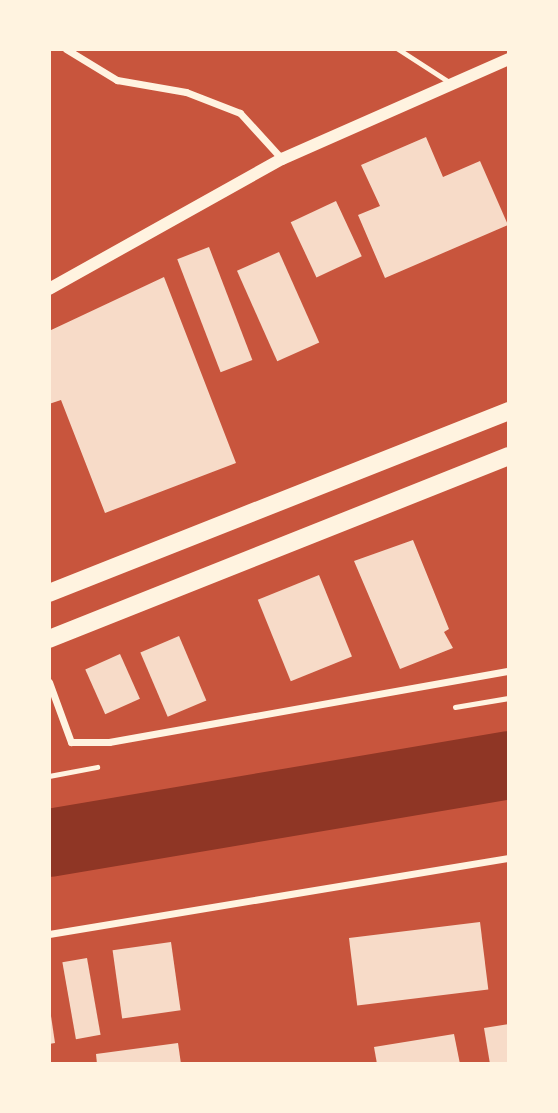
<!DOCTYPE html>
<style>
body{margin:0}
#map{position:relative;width:558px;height:1113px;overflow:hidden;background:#c8553d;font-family:Roboto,sans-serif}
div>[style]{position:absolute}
.river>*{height:68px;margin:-34px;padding:0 34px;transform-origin:34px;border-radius:34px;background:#8f3625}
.building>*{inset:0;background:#f7dbc8;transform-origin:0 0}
.path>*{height:4.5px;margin:-2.25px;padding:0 2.25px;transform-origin:2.25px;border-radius:2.25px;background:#fff3e0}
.service>*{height:5px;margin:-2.5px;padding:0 2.5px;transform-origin:2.5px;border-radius:2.5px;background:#fff3e0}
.minor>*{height:7px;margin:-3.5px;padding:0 3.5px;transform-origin:3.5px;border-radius:3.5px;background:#fff3e0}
.tertiary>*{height:12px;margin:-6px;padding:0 6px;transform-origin:6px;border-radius:6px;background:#fff3e0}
.primary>*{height:18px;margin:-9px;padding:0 9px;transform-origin:9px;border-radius:9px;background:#fff3e0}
span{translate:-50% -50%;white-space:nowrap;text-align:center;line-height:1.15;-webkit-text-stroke:6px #fff3e0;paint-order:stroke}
.frame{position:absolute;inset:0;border:51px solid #fff3e0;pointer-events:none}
</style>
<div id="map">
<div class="river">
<div style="left:49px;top:843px;width:467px;rotate:-9.6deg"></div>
</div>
<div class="building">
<div style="clip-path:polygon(426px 137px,443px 177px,480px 161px,508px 225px,385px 278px,358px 215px,380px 206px,361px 165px)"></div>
<div style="left:336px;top:201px;width:61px;height:50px;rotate:65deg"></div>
<div style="left:209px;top:247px;width:121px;height:34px;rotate:69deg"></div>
<div style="left:279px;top:252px;width:99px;height:46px;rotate:66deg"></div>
<div style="clip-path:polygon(164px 277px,236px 463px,105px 513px,61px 400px,49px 404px,49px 331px)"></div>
<div style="clip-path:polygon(413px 540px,449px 629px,444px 632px,453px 648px,400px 669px,354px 561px)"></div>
<div style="left:319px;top:575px;width:88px;height:66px;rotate:68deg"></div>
<div style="left:179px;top:636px;width:70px;height:42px;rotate:67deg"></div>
<div style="left:120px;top:654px;width:49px;height:38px;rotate:66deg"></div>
<div style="left:480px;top:922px;width:68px;height:132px;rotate:83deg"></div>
<div style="left:171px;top:942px;width:69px;height:59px;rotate:82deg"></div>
<div style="left:87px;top:958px;width:78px;height:25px;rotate:80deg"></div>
<div style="clip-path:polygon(51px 1016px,55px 1043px,49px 1044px,49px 1017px)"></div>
<div style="clip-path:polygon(509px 1024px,509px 1064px,490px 1064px,484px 1028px)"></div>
<div style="clip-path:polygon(454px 1034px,460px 1064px,377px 1064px,374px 1047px)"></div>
<div style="clip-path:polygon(178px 1043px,181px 1064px,97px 1064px,96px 1054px)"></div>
</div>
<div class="path">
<div style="left:455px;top:707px;width:55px;rotate:-9.5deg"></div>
<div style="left:49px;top:776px;width:49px;rotate:-10.6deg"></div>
</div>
<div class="service">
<div style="left:398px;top:49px;width:64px;rotate:32.9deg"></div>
</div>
<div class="minor">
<div style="left:66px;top:49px;width:60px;rotate:31.3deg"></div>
<div style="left:117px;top:80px;width:70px;rotate:9.9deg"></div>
<div style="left:186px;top:92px;width:58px;rotate:21.3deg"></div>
<div style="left:240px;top:113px;width:62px;rotate:47.6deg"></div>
<div style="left:49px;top:682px;width:64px;rotate:69.9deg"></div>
<div style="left:71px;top:742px;width:38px"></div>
<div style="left:109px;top:742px;width:406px;rotate:-10.1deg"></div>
<div style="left:49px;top:934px;width:466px;rotate:-9.4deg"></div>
</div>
<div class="tertiary">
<div style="left:49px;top:289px;width:267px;rotate:-29.2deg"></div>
<div style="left:282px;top:159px;width:248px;rotate:-23.8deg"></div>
</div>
<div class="primary">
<div style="left:49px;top:593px;width:495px;rotate:-21.6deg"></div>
<div style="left:49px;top:639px;width:495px;rotate:-21.7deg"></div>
</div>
<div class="frame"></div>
</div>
